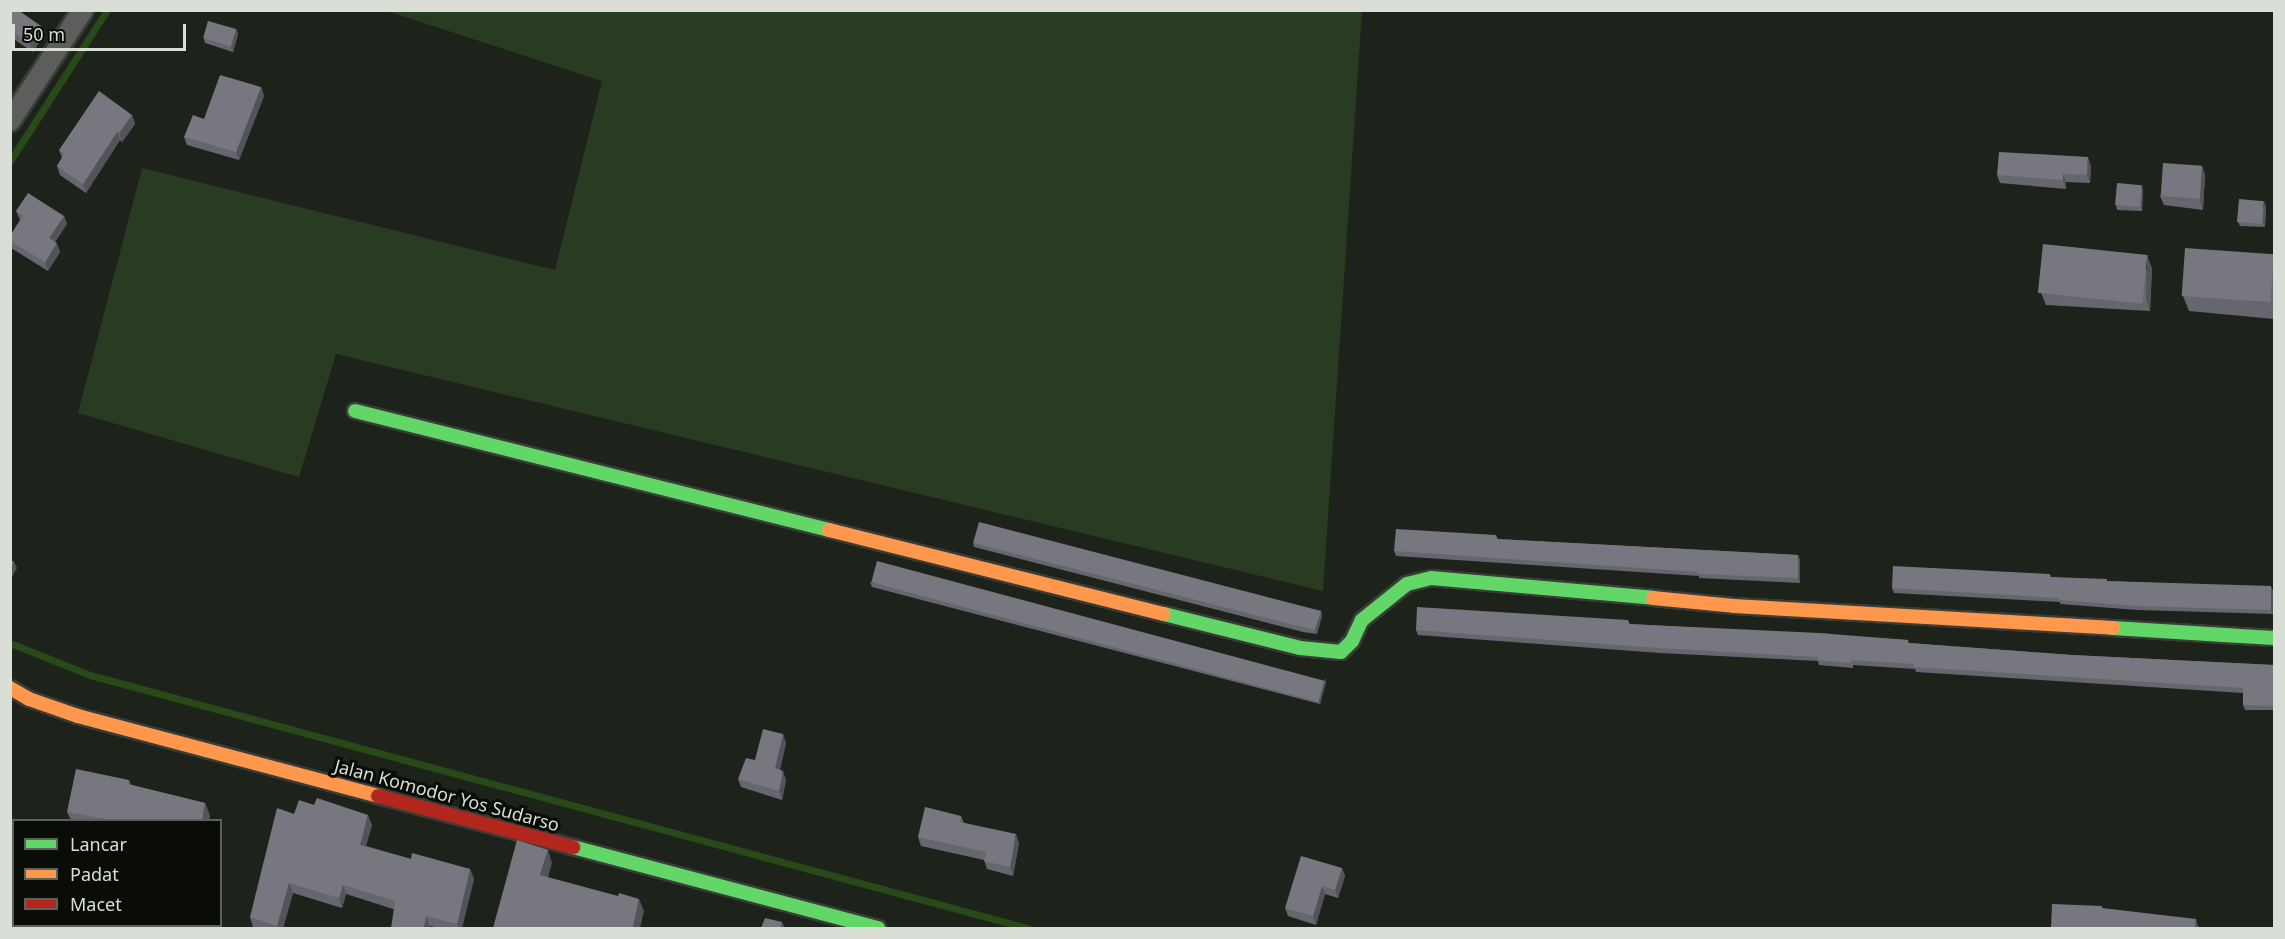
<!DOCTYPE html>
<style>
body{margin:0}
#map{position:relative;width:2285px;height:939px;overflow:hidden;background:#1d221b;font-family:"Noto Sans",sans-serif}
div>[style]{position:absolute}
.green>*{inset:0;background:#293c22}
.stream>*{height:7px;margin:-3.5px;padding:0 3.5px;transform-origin:3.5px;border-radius:3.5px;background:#284a19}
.roads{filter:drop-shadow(2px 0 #393d38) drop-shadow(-2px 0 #393d38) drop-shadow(0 2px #393d38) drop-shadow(0 -2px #393d38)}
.street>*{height:20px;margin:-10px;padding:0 10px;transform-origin:10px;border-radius:10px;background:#5b5e5a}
.fast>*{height:14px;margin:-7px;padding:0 7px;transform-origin:7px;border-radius:7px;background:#63d668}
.slow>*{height:14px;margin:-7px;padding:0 7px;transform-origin:7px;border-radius:7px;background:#ff974d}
.jam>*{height:14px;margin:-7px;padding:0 7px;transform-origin:7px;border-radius:7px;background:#b3261e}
.wall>*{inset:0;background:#66666e}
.shaded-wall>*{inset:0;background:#53535a}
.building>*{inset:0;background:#777780;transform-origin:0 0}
span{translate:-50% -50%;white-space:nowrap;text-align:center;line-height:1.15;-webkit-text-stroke:6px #090c07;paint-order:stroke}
.street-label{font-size:18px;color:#d9dfd7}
.frame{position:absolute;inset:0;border:12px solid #d9dfd7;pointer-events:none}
.legend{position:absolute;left:12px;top:819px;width:210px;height:108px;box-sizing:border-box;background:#090c07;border:2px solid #5c605a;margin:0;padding:8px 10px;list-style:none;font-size:18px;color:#d9dfd7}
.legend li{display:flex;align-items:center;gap:12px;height:30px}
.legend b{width:30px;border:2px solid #5c605a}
.scale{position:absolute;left:12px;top:24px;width:174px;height:27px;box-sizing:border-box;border:3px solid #d9dfd7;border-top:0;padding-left:8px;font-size:18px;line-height:21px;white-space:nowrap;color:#d9dfd7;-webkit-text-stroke:4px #090c07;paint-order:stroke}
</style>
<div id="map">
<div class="green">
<div style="clip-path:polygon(387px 11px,1362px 11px,1323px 591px,336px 354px,299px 477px,78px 413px,142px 168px,555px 270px,602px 81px)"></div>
</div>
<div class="stream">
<div style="left:10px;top:161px;width:179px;rotate:-57.3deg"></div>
<div style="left:10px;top:643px;width:86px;rotate:21.8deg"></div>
<div style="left:90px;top:675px;width:971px;rotate:15.11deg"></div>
</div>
<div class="roads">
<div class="street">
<div style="left:10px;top:121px;width:133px;rotate:-56.7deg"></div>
</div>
<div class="fast">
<div style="left:355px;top:411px;width:489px;rotate:14.1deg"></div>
<div style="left:1164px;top:614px;width:140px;rotate:14deg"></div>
<div style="left:1300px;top:648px;width:41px;rotate:5.6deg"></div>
<div style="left:1341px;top:652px;width:16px;rotate:-45deg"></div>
<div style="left:1352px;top:641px;width:23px;rotate:-65deg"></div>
<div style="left:1362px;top:620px;width:58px;rotate:-38.7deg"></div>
<div style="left:1407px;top:584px;width:25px;rotate:-14deg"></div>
<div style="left:1431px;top:578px;width:223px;rotate:5.1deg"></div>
<div style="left:2113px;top:628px;width:161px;rotate:3.6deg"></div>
<div style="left:573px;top:847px;width:316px;rotate:14.9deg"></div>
</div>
<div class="slow">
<div style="left:829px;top:530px;width:345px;rotate:14.1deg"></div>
<div style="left:1653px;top:598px;width:81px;rotate:5.6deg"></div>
<div style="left:1734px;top:606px;width:380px;rotate:3.3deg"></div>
<div style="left:10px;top:688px;width:22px;rotate:30deg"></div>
<div style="left:29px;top:699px;width:52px;rotate:19.1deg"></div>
<div style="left:78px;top:716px;width:310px;rotate:14.9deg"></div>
</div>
<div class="jam">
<div style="left:378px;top:796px;width:202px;rotate:14.7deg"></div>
</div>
</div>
<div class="wall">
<div style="clip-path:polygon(10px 10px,41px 26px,44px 34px,33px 52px,15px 40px,10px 46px)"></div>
<div style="clip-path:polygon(236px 29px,238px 34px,233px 52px,205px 43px,204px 39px)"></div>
<div style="clip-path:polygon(261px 87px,264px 96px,239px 160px,187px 145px,184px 137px,204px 119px)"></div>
<div style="clip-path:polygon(132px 115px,135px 124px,122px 142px,120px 140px,86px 193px,60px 175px,57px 166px,62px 158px,59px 150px)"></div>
<div style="clip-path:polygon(2091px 166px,2090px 183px,2066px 182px,2066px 189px,2000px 183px,1997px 175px)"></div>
<div style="clip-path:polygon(2202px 166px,2205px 175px,2203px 210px,2164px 205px,2160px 196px)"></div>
<div style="clip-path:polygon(2143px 189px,2142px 211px,2117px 210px,2116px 205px)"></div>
<div style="clip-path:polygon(2266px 206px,2265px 227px,2240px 226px,2238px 222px)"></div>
<div style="clip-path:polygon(16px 211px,64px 216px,67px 224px,55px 242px,60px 252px,48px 271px,11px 248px,10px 236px,20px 220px)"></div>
<div style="clip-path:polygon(2274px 255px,2274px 319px,2189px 311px,2183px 296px)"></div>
<div style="clip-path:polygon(2152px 268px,2150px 311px,2046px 305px,2041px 293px)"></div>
<div style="clip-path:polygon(1496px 535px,1498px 539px,1798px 555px,1800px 560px,1800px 583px,1699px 578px,1699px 576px,1396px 556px,1394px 551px)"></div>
<div style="clip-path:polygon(973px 543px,1321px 611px,1322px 616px,1317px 634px,1303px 632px,974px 547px)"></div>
<div style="clip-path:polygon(2050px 574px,2051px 577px,2108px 581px,2273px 591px,2273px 614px,2138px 610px,2060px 604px,2060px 602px,1894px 593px,1892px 588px)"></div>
<div style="clip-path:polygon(870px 582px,1326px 682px,1320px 704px,872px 587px)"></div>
<div style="clip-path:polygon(1628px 620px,1630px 624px,1908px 640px,1909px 643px,2072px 655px,2274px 665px,2274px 710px,2245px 710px,2243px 705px,2243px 693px,1916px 672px,1915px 669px,1853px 665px,1853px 668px,1819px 665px,1818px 661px,1660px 653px,1418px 635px,1416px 630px)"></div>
<div style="clip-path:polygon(783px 734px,786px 743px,780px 770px,786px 780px,782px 800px,741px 787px,738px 779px,755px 760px)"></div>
<div style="clip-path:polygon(129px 780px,131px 785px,205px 803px,210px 816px,209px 820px,71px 820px,67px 812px)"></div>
<div style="clip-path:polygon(294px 814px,372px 825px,366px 846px,411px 859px,470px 869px,474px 879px,462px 928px,440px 928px,430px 926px,393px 909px,346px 894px,342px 908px,293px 893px,283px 928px,258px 928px,253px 927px,250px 917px)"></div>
<div style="clip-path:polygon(961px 816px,964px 823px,1019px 843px,1013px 876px,987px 869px,984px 860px,921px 846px,918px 837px)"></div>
<div style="clip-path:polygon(1342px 868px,1345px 876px,1338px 898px,1325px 894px,1316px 925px,1288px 916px,1285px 908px)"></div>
</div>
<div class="shaded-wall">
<div style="clip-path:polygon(41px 26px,44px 34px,33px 52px,30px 44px)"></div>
<div style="clip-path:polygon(236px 29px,238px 34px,233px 52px,231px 47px)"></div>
<div style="clip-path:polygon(12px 31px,15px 40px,10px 46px,10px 33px)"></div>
<div style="clip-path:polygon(261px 87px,264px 96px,239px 160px,236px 152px)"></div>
<div style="clip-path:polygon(132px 115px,135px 124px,122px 142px,119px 133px)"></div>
<div style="clip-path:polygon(117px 132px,120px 140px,86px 193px,83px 184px)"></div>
<div style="clip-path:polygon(2088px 157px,2091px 166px,2090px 183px,2087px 175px)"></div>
<div style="clip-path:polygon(2202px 166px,2205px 175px,2203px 210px,2200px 201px)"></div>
<div style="clip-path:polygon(2063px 174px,2066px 182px,2066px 189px,2063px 180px)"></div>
<div style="clip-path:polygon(2142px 185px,2143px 189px,2142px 211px,2141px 206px)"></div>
<div style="clip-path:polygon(2264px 201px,2266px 206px,2265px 227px,2263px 223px)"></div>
<div style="clip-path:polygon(64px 216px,67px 224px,52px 246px,49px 238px)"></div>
<div style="clip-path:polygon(57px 243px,60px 252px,48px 271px,45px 262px)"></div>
<div style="clip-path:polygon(2147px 255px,2152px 268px,2150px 311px,2146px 299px)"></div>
<div style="clip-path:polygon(1798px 555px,1800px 560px,1800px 583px,1798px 578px)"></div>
<div style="clip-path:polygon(14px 562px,17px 568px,10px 580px,10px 569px)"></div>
<div style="clip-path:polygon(2271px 586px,2273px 591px,2273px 614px,2271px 610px)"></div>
<div style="clip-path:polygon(1321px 611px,1322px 616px,1317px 634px,1315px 630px)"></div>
<div style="clip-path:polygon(1325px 678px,1326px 682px,1320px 704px,1318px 700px)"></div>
<div style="clip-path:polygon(783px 734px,786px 743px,778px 777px,775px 768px)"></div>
<div style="clip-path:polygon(783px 771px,786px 780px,782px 800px,779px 791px)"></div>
<div style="clip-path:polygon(205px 803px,210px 816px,209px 820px,202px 820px)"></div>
<div style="clip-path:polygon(368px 815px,372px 825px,363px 855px,360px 845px)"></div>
<div style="clip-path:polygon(1016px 834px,1019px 843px,1013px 876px,1010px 867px)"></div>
<div style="clip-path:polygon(548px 850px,552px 863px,545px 888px,540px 875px)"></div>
<div style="clip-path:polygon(1342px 868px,1345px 876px,1338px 898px,1335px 890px)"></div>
<div style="clip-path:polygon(470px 869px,474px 879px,462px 928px,459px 928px,457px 924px)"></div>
<div style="clip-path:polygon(289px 883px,293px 893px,283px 928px,278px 928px,277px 926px)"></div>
<div style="clip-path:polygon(343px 885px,346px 894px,342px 908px,339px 898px)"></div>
<div style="clip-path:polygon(1322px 886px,1325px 894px,1316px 925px,1313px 916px)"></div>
<div style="clip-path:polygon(639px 899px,644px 911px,640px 928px,633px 928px)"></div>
<div style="clip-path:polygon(426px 916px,430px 926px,430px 928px,424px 928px)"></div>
<div style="clip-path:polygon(2196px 919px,2199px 928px,2195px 928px)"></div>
<div style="clip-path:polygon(782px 922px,785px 928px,781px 928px)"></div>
</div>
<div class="building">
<div style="clip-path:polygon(10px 10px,18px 10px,41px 26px,30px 44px,12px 31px,10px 33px)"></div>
<div style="left:208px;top:21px;width:29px;height:18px;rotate:16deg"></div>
<div style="clip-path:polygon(220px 75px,261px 87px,236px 152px,184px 137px,193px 115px,204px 119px)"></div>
<div style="clip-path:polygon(99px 91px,132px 115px,119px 133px,117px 132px,83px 184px,57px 166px,64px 154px,59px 150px)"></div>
<div style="clip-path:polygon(1999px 152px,2088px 157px,2087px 175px,2063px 174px,2063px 180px,1997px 175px)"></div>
<div style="left:2163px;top:163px;width:39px;height:33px;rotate:4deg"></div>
<div style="left:2117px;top:183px;width:25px;height:22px;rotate:5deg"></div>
<div style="clip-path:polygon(28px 193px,64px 216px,49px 238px,57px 243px,45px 262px,10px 241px,10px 236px,23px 216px,16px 211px)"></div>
<div style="left:2239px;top:199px;width:25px;height:23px;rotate:5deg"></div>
<div style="left:2043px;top:244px;width:105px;height:49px;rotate:6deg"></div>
<div style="left:2185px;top:248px;width:89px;height:48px;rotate:4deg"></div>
<div style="clip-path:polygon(979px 522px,1321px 611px,1315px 630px,1302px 627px,973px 543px)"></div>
<div style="clip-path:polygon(1396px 529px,1496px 535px,1496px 539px,1798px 555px,1798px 578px,1698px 574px,1698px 572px,1394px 551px)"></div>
<div style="clip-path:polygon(10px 559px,14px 562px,10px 569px)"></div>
<div style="left:877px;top:561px;width:463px;height:22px;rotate:15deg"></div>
<div style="clip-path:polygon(1893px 566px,2050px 574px,2050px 577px,2107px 579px,2107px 581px,2271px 586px,2271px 610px,2137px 606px,2059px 600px,2059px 598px,1892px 588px)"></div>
<div style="clip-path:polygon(1417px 607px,1628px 620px,1628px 624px,1819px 633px,1908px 640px,1908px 643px,2072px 655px,2274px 665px,2274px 706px,2243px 705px,2243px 688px,1914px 667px,1914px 664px,1851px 660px,1851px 663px,1817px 660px,1818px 657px,1659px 648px,1416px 630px)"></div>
<div style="clip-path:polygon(763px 729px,783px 734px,775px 768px,783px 771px,779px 791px,738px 779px,746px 758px,755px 760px)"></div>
<div style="clip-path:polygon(76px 769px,129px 780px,128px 784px,205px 803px,202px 820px,111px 820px,67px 812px)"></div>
<div style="clip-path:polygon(317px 798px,368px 815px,360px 845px,411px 859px,412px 853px,470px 869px,457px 924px,426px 916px,424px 928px,391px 928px,395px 901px,343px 885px,339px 898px,289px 883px,277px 926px,250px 917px,277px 808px,294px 814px,299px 800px,314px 805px)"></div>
<div style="clip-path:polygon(925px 807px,961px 816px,960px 822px,1016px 834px,1010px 867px,984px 861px,986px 852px,918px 837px)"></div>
<div style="clip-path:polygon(517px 840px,548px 850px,540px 875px,618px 896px,619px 893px,639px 899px,633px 928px,493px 928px)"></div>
<div style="clip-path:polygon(1301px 856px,1342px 868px,1335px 890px,1322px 886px,1313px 916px,1285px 908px)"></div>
<div style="clip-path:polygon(2052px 904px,2102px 906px,2102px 908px,2196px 919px,2195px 928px,2051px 928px)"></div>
<div style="clip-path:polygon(765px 918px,782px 922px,781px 928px,761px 928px)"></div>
</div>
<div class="street-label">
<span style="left:447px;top:795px;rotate:15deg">Jalan Komodor Yos Sudarso</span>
</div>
<div class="frame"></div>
<ul class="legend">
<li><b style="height:8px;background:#63d668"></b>Lancar</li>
<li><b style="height:8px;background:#ff974d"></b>Padat</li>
<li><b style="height:8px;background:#b3261e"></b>Macet</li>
</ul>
<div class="scale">50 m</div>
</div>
